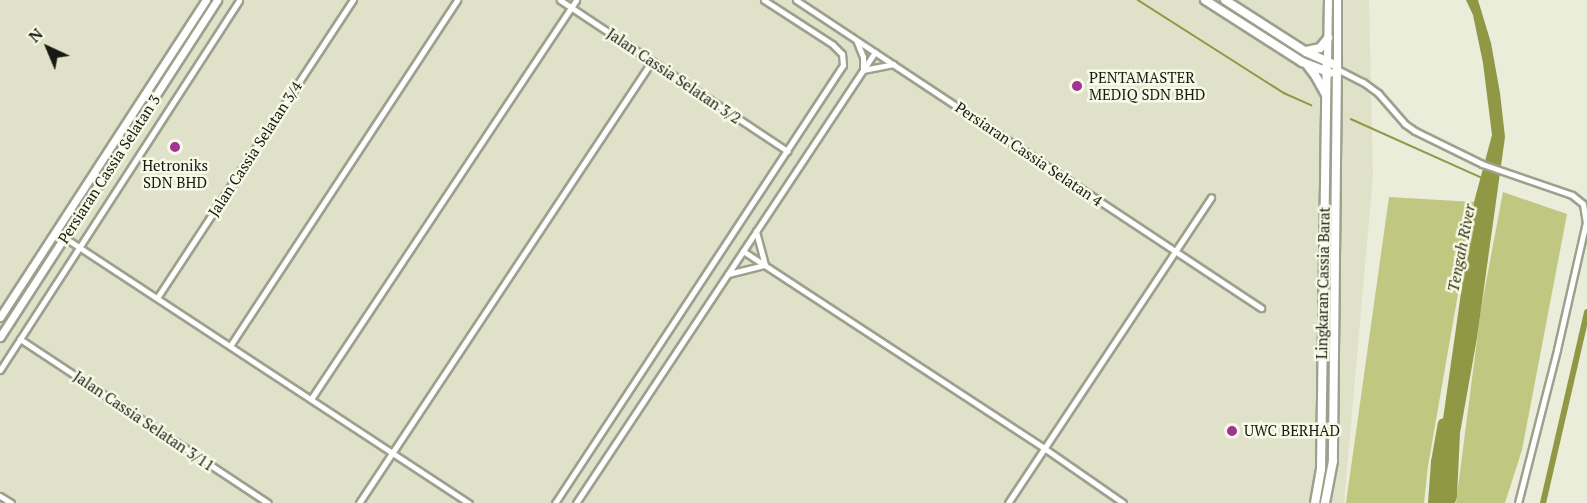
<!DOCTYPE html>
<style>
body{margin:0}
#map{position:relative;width:1587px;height:503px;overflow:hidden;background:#eaedda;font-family:"PT Serif",serif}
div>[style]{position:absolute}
.built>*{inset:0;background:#dfe2c8}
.green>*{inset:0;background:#c0c780}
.water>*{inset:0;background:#919845}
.stream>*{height:1.5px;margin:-0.75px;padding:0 0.75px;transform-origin:0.75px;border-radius:0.75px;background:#919845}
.canal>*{height:6px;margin:-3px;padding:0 3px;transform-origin:3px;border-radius:3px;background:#919845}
.river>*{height:10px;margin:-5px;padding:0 5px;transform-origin:5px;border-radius:5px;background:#919845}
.roads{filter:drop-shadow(2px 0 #9ea08e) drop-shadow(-2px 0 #9ea08e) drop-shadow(0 2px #9ea08e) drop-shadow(0 -2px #9ea08e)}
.minor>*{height:5px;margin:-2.5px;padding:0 2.5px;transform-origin:2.5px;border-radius:2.5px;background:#fff}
.tertiary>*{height:7px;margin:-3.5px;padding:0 3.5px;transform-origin:3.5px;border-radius:3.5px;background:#fff}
.primary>*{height:8px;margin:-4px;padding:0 4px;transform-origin:4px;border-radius:4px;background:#fff}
.dots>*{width:16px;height:16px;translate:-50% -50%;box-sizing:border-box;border:3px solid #f7fae7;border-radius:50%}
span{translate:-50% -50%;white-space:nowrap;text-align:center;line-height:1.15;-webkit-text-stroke:5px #f7fae7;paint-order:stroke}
.street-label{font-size:15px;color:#181912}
.poi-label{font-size:15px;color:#181912}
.left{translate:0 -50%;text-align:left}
.water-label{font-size:16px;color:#313410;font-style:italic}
.north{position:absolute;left:18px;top:18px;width:60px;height:60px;-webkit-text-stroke:4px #f7fae7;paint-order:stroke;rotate:316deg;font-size:16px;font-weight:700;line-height:24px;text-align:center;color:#181912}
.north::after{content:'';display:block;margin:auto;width:21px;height:27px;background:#181912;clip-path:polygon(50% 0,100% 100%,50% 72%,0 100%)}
</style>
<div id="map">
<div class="built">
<div style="clip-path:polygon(0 0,1369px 0,1373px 176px,1344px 503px,0 503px)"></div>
</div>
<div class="green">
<div style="clip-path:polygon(1503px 192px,1567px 214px,1522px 450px,1505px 503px,1456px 503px,1481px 309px)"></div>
<div style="clip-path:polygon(1389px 197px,1474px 202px,1428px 466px,1424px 503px,1346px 503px)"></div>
</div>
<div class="water">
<div style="clip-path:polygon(1466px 0,1478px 0,1491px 43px,1500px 93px,1505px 137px,1477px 338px,1460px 433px,1457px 497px,1455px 503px,1431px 503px,1474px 202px,1492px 135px,1483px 63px,1473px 15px)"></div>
</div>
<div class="stream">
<div style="left:1138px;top:0;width:173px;rotate:32.5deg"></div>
<div style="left:1284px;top:93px;width:30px;rotate:24deg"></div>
<div style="left:1351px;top:119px;width:144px;rotate:24.2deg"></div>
</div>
<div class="canal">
<div style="left:1543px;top:503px;width:196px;rotate:-77deg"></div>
</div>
<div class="river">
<div style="left:1433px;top:503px;width:41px;rotate:-85.8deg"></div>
<div style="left:1436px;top:462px;width:39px;rotate:-80deg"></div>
</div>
<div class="roads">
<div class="minor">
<div style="left:560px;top:0;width:273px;rotate:33.6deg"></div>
<div style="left:796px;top:0;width:558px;rotate:33.52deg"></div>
<div style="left:857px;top:42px;width:16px;rotate:68deg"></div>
<div style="left:863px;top:57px;width:13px;rotate:90deg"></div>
<div style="left:863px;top:70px;width:31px;rotate:-11deg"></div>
<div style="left:1337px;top:69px;width:29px;rotate:27deg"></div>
<div style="left:1363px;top:82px;width:19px;rotate:36deg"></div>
<div style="left:1378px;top:93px;width:41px;rotate:48.9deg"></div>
<div style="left:1405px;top:124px;width:12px;rotate:35deg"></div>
<div style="left:1415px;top:131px;width:75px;rotate:26.2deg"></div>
<div style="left:1482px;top:164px;width:95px;rotate:19deg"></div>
<div style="left:1572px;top:195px;width:14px;rotate:39deg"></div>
<div style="left:1583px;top:204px;width:18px;rotate:81deg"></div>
<div style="left:1586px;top:222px;width:131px;rotate:102.8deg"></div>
<div style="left:1557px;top:350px;width:158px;rotate:104.3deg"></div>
<div style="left:56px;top:232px;width:494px;rotate:33.3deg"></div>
<div style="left:743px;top:251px;width:360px;rotate:33.2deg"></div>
<div style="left:1044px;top:448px;width:96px;rotate:34.8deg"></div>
<div style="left:728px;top:274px;width:38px;rotate:-14deg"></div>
<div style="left:765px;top:265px;width:35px;rotate:-105deg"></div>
<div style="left:157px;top:298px;width:357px;rotate:-56.7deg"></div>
<div style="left:20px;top:339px;width:297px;rotate:33.5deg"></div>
<div style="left:230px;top:346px;width:414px;rotate:-56.7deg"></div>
<div style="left:0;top:370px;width:440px;rotate:-57.1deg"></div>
<div style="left:311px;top:399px;width:479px;rotate:-56.4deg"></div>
<div style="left:0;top:496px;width:13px;rotate:32deg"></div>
<div style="left:359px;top:503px;width:530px;rotate:-56.46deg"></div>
<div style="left:555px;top:503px;width:524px;rotate:-56.67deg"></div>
<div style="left:843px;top:65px;width:11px;rotate:-95deg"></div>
<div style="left:842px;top:54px;width:14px;rotate:-135deg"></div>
<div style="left:832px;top:44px;width:81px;rotate:-147.1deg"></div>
<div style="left:576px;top:503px;width:541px;rotate:-56.46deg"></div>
<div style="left:1008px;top:503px;width:367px;rotate:-56.4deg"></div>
</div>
<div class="tertiary">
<div style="left:1327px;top:62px;width:62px;rotate:-89.1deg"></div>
<div style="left:1337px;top:66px;width:66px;rotate:-90deg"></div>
<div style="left:0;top:317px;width:378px;rotate:-57deg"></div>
<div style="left:0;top:337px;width:401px;rotate:-57.2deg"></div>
</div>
<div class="primary">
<div style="left:1205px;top:0;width:115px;rotate:32.6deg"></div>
<div style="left:1302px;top:62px;width:30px;rotate:21deg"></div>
<div style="left:1225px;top:0;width:96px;rotate:32.7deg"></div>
<div style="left:1306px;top:52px;width:34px;rotate:24deg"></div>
<div style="left:1337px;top:66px;width:395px;rotate:90.6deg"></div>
<div style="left:1333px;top:461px;width:43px;rotate:100.8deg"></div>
<div style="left:1306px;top:51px;width:14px;rotate:-12deg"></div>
<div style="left:1320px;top:48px;width:13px;rotate:-51deg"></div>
<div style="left:1308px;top:66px;width:11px;rotate:52deg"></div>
<div style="left:1315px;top:75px;width:21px;rotate:61deg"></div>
<div style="left:1315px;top:503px;width:35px;rotate:-80deg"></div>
<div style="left:1321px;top:469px;width:407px;rotate:-89.2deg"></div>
</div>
</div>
<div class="dots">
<div style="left:1077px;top:86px;background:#a23392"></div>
<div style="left:175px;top:147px;background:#a23392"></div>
<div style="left:1232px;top:431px;background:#a23392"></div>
</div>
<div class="street-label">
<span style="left:674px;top:76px;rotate:34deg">Jalan Cassia Selatan 3/2</span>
<span style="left:255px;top:149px;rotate:-57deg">Jalan Cassia Selatan 3/4</span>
<span style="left:1029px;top:154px;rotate:34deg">Persiaran Cassia Selatan 4</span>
<span style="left:109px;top:169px;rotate:-57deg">Persiaran Cassia Selatan 3</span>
<span style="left:1323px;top:283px;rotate:-89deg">Lingkaran Cassia Barat</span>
<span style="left:144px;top:421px;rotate:34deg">Jalan Cassia Selatan 3/11</span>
</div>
<div class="poi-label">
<span class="left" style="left:1089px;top:86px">PENTAMASTER<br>MEDIQ SDN BHD</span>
<span style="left:175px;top:174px">Hetroniks<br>SDN BHD</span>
<span class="left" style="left:1244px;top:431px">UWC BERHAD</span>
</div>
<div class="water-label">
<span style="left:1461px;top:248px;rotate:-79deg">Tengah River</span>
</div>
<div class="north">N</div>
</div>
